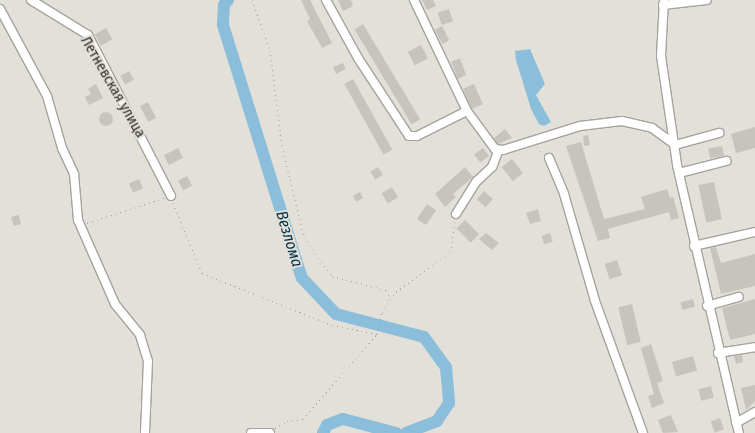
<!DOCTYPE html>
<meta charset="utf-8">
<style>
body{margin:0}
#map{position:relative;width:755px;height:433px;overflow:hidden;background:#e3e0d9;font-family:"Fira Sans Condensed",sans-serif}
div>[style]{position:absolute}
.water>*{inset:0;background:#8abedb}
.river>*{height:12px;margin:-6px;padding:0 6px;transform-origin:6px;border-radius:6px;background:#8abedb}
.building>*{inset:0;background:#c7c4bd;transform-origin:0 0}
.round{border-radius:50%}
.path>*{height:1px;margin-top:-0.5px;transform-origin:0;background:repeating-linear-gradient(90deg,#a09d98 0 1px,transparent 0 5px)}
.roads{filter:drop-shadow(1px 0 #a6a39c) drop-shadow(-1px 0 #a6a39c) drop-shadow(0 1px #a6a39c) drop-shadow(0 -1px #a6a39c)}
.minor>*{height:8px;margin:-4px;padding:0 4px;transform-origin:4px;border-radius:4px;background:#fff}
span{translate:-50% -50%;white-space:nowrap;text-align:center;line-height:1.15;-webkit-text-stroke:4px #e3e0d9;paint-order:stroke}
.street-label{font-size:15px;color:#32302e}
.water-label{font-size:16px;color:#033145;font-style:italic}
</style>
<div id="map">
<div class="water">
<div style="clip-path:polygon(530px 49px,545px 84px,536px 95px,551px 122px,544px 126px,539px 124px,531px 109px,516px 60px,515px 51px)"></div>
</div>
<div class="river">
<div style="left:228px;top:0;width:6px;rotate:129deg"></div>
<div style="left:224px;top:5px;width:20px;rotate:93deg"></div>
<div style="left:223px;top:25px;width:265px;rotate:72.7deg"></div>
<div style="left:302px;top:278px;width:50px;rotate:46.6deg"></div>
<div style="left:336px;top:314px;width:91px;rotate:14.6deg"></div>
<div style="left:424px;top:337px;width:37px;rotate:54deg"></div>
<div style="left:446px;top:367px;width:36px;rotate:85deg"></div>
<div style="left:449px;top:403px;width:22px;rotate:124deg"></div>
<div style="left:437px;top:421px;width:33px;rotate:159deg"></div>
<div style="left:323px;top:433px;width:9px;rotate:-63deg"></div>
<div style="left:327px;top:425px;width:17px;rotate:-21deg"></div>
<div style="left:343px;top:419px;width:55px;rotate:14.8deg"></div>
</div>
<div class="building">
<div style="clip-path:polygon(301px 0,310px 0,332px 43px,322px 48px,307px 21px,310px 19px)"></div>
<div style="clip-path:polygon(338px 0,351px 0,353px 6px,343px 11px)"></div>
<div style="clip-path:polygon(422px 0,433px 0,436px 6px,427px 10px)"></div>
<div style="left:449px;top:9px;width:13px;height:12px;rotate:72deg"></div>
<div style="left:363px;top:24px;width:111px;height:10px;rotate:59deg"></div>
<div style="left:442px;top:26px;width:16px;height:8px;rotate:63deg"></div>
<div style="left:106px;top:28px;width:13px;height:13px;rotate:61deg"></div>
<div style="left:421px;top:45px;width:15px;height:15px;rotate:62deg"></div>
<div style="clip-path:polygon(460px 58px,466px 75px,458px 79px,451px 62px)"></div>
<div style="clip-path:polygon(343px 63px,346px 69px,336px 74px,333px 67px)"></div>
<div style="left:129px;top:71px;width:10px;height:10px;rotate:61deg"></div>
<div style="left:353px;top:79px;width:81px;height:10px;rotate:61deg"></div>
<div style="clip-path:polygon(96px 84px,103px 98px,89px 105px,85px 97px,91px 94px,88px 89px)"></div>
<div style="left:474px;top:84px;width:22px;height:12px;rotate:66deg"></div>
<div style="left:148px;top:102px;width:18px;height:9px;rotate:63deg"></div>
<div class="round" style="left:99px;top:112px;width:14px;height:14px"></div>
<div style="clip-path:polygon(755px 127px,755px 148px,736px 153px,731px 134px)"></div>
<div style="clip-path:polygon(505px 129px,512px 138px,498px 144px,494px 138px)"></div>
<div style="clip-path:polygon(588px 135px,590px 145px,584px 146px,583px 136px)"></div>
<div style="clip-path:polygon(581px 142px,604px 219px,645px 209px,641px 197px,667px 189px,670px 198px,673px 197px,679px 218px,671px 220px,669px 212px,608px 229px,610px 238px,598px 241px,566px 146px)"></div>
<div style="left:722px;top:146px;width:10px;height:14px;rotate:79deg"></div>
<div style="left:178px;top:148px;width:11px;height:16px;rotate:63deg"></div>
<div style="left:483px;top:148px;width:10px;height:11px;rotate:53deg"></div>
<div style="left:512px;top:159px;width:18px;height:13px;rotate:52deg"></div>
<div style="left:378px;top:167px;width:9px;height:9px;rotate:58deg"></div>
<div style="clip-path:polygon(465px 167px,473px 177px,453px 194px,456px 197px,445px 207px,435px 194px)"></div>
<div style="left:187px;top:176px;width:11px;height:10px;rotate:63deg"></div>
<div style="left:139px;top:179px;width:10px;height:11px;rotate:66deg"></div>
<div style="left:714px;top:182px;width:38px;height:16px;rotate:78deg"></div>
<div style="left:392px;top:187px;width:12px;height:12px;rotate:59deg"></div>
<div style="left:484px;top:191px;width:12px;height:11px;rotate:42deg"></div>
<div style="left:360px;top:192px;width:7px;height:8px;rotate:63deg"></div>
<div style="left:427px;top:204px;width:11px;height:18px;rotate:34deg"></div>
<div style="clip-path:polygon(538px 209px,541px 221px,530px 224px,526px 213px)"></div>
<div style="clip-path:polygon(19px 215px,21px 224px,14px 226px,11px 217px)"></div>
<div style="left:465px;top:220px;width:20px;height:12px;rotate:45deg"></div>
<div style="clip-path:polygon(486px 233px,499px 243px,492px 250px,479px 239px)"></div>
<div style="left:550px;top:233px;width:9px;height:9px;rotate:72deg"></div>
<div style="clip-path:polygon(716px 247px,721px 263px,755px 254px,755px 286px,721px 294px,710px 248px)"></div>
<div style="left:617px;top:260px;width:16px;height:13px;rotate:72deg"></div>
<div style="left:693px;top:299px;width:8px;height:13px;rotate:76deg"></div>
<div style="clip-path:polygon(755px 299px,755px 334px,730px 340px,722px 308px)"></div>
<div style="left:632px;top:304px;width:39px;height:14px;rotate:77deg"></div>
<div style="clip-path:polygon(651px 344px,663px 381px,657px 383px,664px 403px,652px 408px,648px 396px,654px 394px,641px 348px)"></div>
<div style="clip-path:polygon(742px 355px,743px 362px,736px 364px,734px 356px)"></div>
<div style="left:693px;top:356px;width:15px;height:22px;rotate:74deg"></div>
<div style="clip-path:polygon(755px 385px,755px 401px,746px 410px,741px 388px)"></div>
<div style="left:711px;top:386px;width:12px;height:13px;rotate:76deg"></div>
<div style="clip-path:polygon(671px 415px,678px 432px,663px 433px,658px 420px)"></div>
<div style="left:720px;top:418px;width:12px;height:10px;rotate:70deg"></div>
</div>
<div class="path">
<div style="left:252px;top:0;width:53px;rotate:70.2deg"></div>
<div style="left:270px;top:50px;width:97px;rotate:82.9deg"></div>
<div style="left:282px;top:146px;width:94px;rotate:76.4deg"></div>
<div style="left:304px;top:237px;width:48px;rotate:54.3deg"></div>
<div style="left:332px;top:276px;width:56px;rotate:14.5deg"></div>
<div style="left:386px;top:290px;width:6px;rotate:59deg"></div>
<div style="left:389px;top:295px;width:10px;rotate:107deg"></div>
<div style="left:537px;top:147px;width:8px;rotate:45deg"></div>
<div style="left:173px;top:203px;width:76px;rotate:67.5deg"></div>
<div style="left:202px;top:273px;width:140px;rotate:21.8deg"></div>
<div style="left:332px;top:325px;width:46px;rotate:11.3deg"></div>
<div style="left:87px;top:223px;width:81px;rotate:-18deg"></div>
<div style="left:275px;top:428px;width:14px;rotate:-30deg"></div>
<div style="left:287px;top:421px;width:16px;rotate:-7deg"></div>
<div style="left:303px;top:419px;width:113px;rotate:-49deg"></div>
<div style="left:377px;top:334px;width:23px;rotate:-77deg"></div>
<div style="left:382px;top:312px;width:24px;rotate:-55deg"></div>
<div style="left:396px;top:292px;width:68px;rotate:-36deg"></div>
<div style="left:451px;top:252px;width:31px;rotate:-83deg"></div>
</div>
<div class="roads">
<div class="minor">
<div style="left:31px;top:0;width:67px;rotate:31.6deg"></div>
<div style="left:88px;top:35px;width:181px;rotate:62.7deg"></div>
<div style="left:326px;top:0;width:66px;rotate:61.1deg"></div>
<div style="left:358px;top:58px;width:93px;rotate:56.8deg"></div>
<div style="left:409px;top:136px;width:8px"></div>
<div style="left:417px;top:136px;width:56px;rotate:-26.6deg"></div>
<div style="left:414px;top:0;width:123px;rotate:64.5deg"></div>
<div style="left:467px;top:111px;width:47px;rotate:53.6deg"></div>
<div style="left:495px;top:149px;width:8px;rotate:7deg"></div>
<div style="left:503px;top:150px;width:81px;rotate:-17.3deg"></div>
<div style="left:580px;top:126px;width:42px;rotate:-6.8deg"></div>
<div style="left:622px;top:121px;width:31px;rotate:13deg"></div>
<div style="left:652px;top:128px;width:29px;rotate:36deg"></div>
<div style="left:675px;top:145px;width:46px;rotate:-15.3deg"></div>
<div style="left:664px;top:0;width:56px;rotate:93.1deg"></div>
<div style="left:661px;top:56px;width:110px;rotate:81.6deg"></div>
<div style="left:677px;top:165px;width:275px;rotate:77deg"></div>
<div style="left:663px;top:5px;width:44px;rotate:-6.5deg"></div>
<div style="left:0;top:9px;width:99px;rotate:61.6deg"></div>
<div style="left:47px;top:96px;width:54px;rotate:73.9deg"></div>
<div style="left:62px;top:148px;width:29px;rotate:65deg"></div>
<div style="left:74px;top:174px;width:46px;rotate:85deg"></div>
<div style="left:78px;top:220px;width:92px;rotate:66.2deg"></div>
<div style="left:115px;top:304px;width:40px;rotate:51deg"></div>
<div style="left:140px;top:335px;width:27px;rotate:73deg"></div>
<div style="left:148px;top:361px;width:72px;rotate:92.4deg"></div>
<div style="left:549px;top:158px;width:39px;rotate:67deg"></div>
<div style="left:564px;top:194px;width:111px;rotate:73.8deg"></div>
<div style="left:595px;top:301px;width:140px;rotate:70deg"></div>
<div style="left:679px;top:173px;width:49px;rotate:-14.3deg"></div>
<div style="left:456px;top:214px;width:39px;rotate:-58deg"></div>
<div style="left:477px;top:181px;width:21px;rotate:-43deg"></div>
<div style="left:492px;top:167px;width:18px;rotate:-68deg"></div>
<div style="left:694px;top:246px;width:63px;rotate:-12.9deg"></div>
<div style="left:707px;top:306px;width:33px;rotate:-16deg"></div>
<div style="left:718px;top:353px;width:37px;rotate:-9deg"></div>
<div style="left:736px;top:423px;width:22px;rotate:-30deg"></div>
<div style="left:251px;top:433px;width:19px"></div>
</div>
</div>
<div class="street-label">
<span style="left:113px;top:87px;rotate:60deg">Летневская улица</span>
</div>
<div class="water-label">
<span style="left:289px;top:239px;rotate:73deg">Везлома</span>
</div>
</div>
